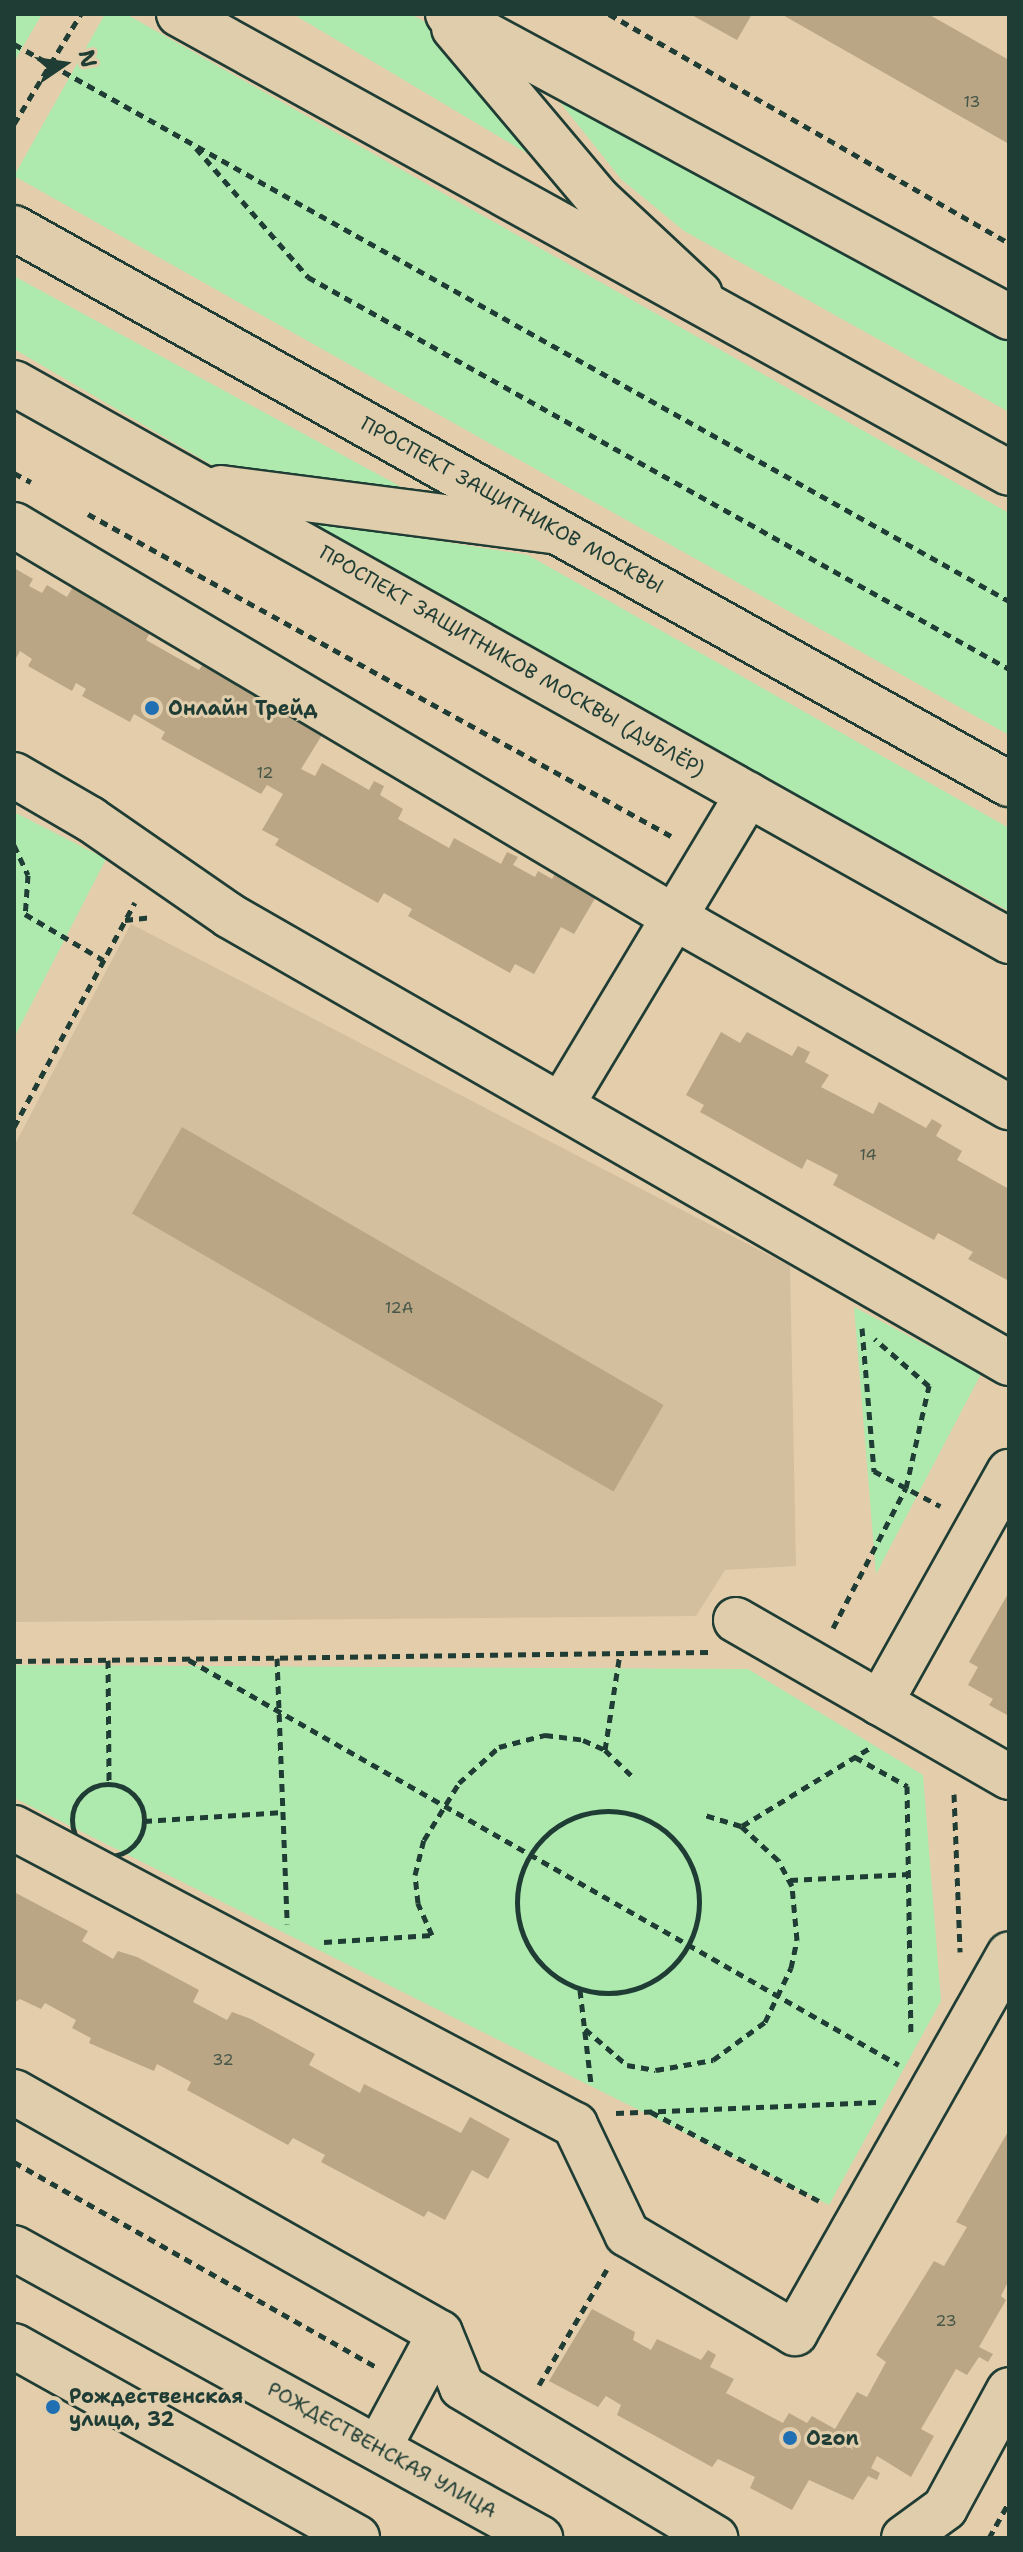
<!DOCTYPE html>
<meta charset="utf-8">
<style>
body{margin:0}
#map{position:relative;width:1023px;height:2552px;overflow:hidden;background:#e4cdaa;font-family:"Shantell Sans",sans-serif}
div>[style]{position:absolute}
.built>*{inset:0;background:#d3be9d}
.green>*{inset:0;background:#aee9ae}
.building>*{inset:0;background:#baa585;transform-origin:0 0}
.path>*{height:5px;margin-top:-2.5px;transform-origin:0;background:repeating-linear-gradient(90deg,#1f3d34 0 8px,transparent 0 14px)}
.path>.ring{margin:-2.5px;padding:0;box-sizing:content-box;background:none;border:5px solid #1f3d34;border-radius:50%}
.roads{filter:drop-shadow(2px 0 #1f3d34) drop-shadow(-2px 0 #1f3d34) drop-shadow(0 2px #1f3d34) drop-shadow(0 -2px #1f3d34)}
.minor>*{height:44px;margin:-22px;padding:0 22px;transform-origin:22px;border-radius:22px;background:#e0cdab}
.major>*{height:44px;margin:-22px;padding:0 22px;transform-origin:22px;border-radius:22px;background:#e0cdab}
.dots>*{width:22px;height:22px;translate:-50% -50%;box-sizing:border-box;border:4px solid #e0cdab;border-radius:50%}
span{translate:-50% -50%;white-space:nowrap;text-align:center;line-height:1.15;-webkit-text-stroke:6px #e0cdab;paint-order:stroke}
.number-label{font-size:16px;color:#465748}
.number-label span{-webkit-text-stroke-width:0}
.street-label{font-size:20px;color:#1f3d34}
.poi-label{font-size:20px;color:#1f3d34;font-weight:700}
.left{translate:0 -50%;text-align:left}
.frame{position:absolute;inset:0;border:16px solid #1f3d34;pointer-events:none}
.north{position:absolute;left:24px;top:24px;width:80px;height:80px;-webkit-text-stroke:6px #e0cdab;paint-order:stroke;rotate:77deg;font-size:22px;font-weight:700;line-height:32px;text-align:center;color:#1f3d34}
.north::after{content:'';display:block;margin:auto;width:28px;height:36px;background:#1f3d34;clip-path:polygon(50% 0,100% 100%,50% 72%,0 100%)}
</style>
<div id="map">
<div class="built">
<div style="clip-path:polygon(131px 924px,790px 1266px,796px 1566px,725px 1570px,696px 1616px,14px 1622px,14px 1146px)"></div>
</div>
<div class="green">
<div style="clip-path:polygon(14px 14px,42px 14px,14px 62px)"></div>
<div style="clip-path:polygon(105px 14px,126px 14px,1009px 513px,1009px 735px,14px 176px)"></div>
<div style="clip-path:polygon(293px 14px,411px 14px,435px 28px,540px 161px)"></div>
<div style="clip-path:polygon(544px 82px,1009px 342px,1009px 412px,684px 231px,621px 179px)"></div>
<div style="clip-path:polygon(14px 276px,403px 488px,219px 469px,14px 349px)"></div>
<div style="clip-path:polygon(288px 517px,528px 555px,1009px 828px,1009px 911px)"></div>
<div style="clip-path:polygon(14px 812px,106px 859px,14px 1038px)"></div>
<div style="clip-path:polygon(854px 1307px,981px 1374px,876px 1574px)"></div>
<div style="clip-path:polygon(14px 1665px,748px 1669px,923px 1775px,941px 2001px,829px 2205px,14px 1798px)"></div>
</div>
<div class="building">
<div style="clip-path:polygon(690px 14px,752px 14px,737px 40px)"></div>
<div style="clip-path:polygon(781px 14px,928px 14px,1009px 60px,1009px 144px)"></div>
<div style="clip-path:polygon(14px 568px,33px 579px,29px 586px,42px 593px,47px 585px,67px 597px,74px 585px,152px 629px,146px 640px,199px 670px,207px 658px,288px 702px,282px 713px,322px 735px,301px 769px,315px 776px,322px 763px,369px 790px,374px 781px,384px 786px,380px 795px,403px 809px,398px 819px,449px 848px,454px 838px,501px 864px,507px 852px,518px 857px,513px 865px,535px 877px,538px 871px,552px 879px,556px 872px,597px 895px,574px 934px,561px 927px,534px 974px,515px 964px,510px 973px,408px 916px,412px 909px,384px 893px,378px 903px,275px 845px,279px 839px,262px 830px,283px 794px,267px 785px,261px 794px,161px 739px,165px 732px,134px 714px,130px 722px,82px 696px,86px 689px,76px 683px,72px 691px,28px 666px,32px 659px,20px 651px,14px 662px)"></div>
<div style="clip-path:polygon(721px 1032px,740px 1043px,747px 1032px,792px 1056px,798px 1046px,810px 1052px,805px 1062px,829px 1075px,821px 1087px,873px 1114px,879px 1102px,926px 1128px,932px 1119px,942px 1125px,936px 1136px,962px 1151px,957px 1160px,1009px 1189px,1009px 1281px,968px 1259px,973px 1252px,938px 1233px,934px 1240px,833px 1185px,838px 1175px,807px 1159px,802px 1169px,700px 1112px,704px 1105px,686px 1095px)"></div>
<div style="left:182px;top:1127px;width:556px;height:100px;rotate:30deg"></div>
<div style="clip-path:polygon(1009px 1592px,1009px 1712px,1007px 1715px,989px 1705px,993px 1699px,968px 1685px,978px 1667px,969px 1662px)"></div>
<div style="clip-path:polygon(14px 1892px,88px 1931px,82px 1941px,113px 1959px,118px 1951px,137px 1957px,199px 1990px,193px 2002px,227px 2020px,232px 2012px,251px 2019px,315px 2054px,309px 2065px,360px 2093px,364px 2084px,461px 2133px,470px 2117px,510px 2139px,488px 2179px,472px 2170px,445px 2220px,428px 2211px,424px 2217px,321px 2162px,325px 2155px,293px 2138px,288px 2145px,187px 2090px,191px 2082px,157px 2064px,154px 2071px,89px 2043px,91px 2038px,72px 2028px,76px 2020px,45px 2003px,41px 2009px,20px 1999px,14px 2003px)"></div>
<div style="clip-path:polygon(1009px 2130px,1009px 2280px,1001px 2296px,1006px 2300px,979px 2347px,993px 2354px,988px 2362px,979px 2357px,967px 2375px,956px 2369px,921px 2429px,934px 2436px,911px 2477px,877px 2456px,871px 2468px,880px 2473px,877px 2480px,868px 2476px,853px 2500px,809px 2480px,792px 2510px,750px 2488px,755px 2477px,718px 2459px,712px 2467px,617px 2415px,621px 2405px,606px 2396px,598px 2407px,549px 2381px,592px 2309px,635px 2332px,633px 2340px,651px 2350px,657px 2339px,701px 2360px,708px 2350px,716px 2355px,710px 2367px,734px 2379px,726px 2393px,783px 2423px,789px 2413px,807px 2423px,812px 2416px,835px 2429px,857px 2392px,867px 2397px,886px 2362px,876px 2355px,934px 2261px,944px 2266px,967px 2227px,956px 2222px)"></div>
</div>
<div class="path">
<div style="left:609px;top:14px;width:461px;rotate:29.8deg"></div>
<div style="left:14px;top:44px;width:1140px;rotate:29.24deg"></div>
<div style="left:14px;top:124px;width:129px;rotate:-58.7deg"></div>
<div style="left:196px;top:148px;width:171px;rotate:49deg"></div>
<div style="left:308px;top:277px;width:803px;rotate:29.21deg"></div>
<div style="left:14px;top:473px;width:19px;rotate:28deg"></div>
<div style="left:88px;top:514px;width:666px;rotate:28.91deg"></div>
<div style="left:14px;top:845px;width:33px;rotate:65deg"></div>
<div style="left:28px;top:875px;width:39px;rotate:94deg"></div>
<div style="left:25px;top:914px;width:91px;rotate:30.5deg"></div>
<div style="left:125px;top:920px;width:28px;rotate:-6deg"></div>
<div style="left:14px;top:1127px;width:255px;rotate:-61.7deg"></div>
<div style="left:862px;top:1328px;width:144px;rotate:85.2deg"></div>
<div style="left:874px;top:1471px;width:75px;rotate:27.9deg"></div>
<div style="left:833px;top:1628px;width:158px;rotate:-62.5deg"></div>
<div style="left:906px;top:1488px;width:105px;rotate:-77.3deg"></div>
<div style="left:929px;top:1386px;width:72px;rotate:-139deg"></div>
<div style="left:277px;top:1658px;width:266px;rotate:87.8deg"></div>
<div style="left:108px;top:1660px;width:122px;rotate:89.5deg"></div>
<div style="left:189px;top:1660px;width:817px;rotate:29.7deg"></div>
<div style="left:14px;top:1661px;width:695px;rotate:-0.74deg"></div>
<div style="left:605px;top:1750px;width:98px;rotate:-81.2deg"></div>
<div style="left:855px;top:1757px;width:60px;rotate:29.1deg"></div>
<div style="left:907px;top:1786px;width:251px;rotate:89.1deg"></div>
<div class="ring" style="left:72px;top:1784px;width:67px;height:67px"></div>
<div style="left:954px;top:1794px;width:158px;rotate:87.8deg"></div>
<div class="ring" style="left:517px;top:1811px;width:177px;height:177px"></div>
<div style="left:144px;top:1821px;width:139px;rotate:-3.7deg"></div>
<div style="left:742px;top:1826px;width:150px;rotate:-31.4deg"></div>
<div style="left:790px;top:1880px;width:119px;rotate:-2.9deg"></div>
<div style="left:324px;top:1942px;width:108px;rotate:-3.7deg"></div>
<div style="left:432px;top:1935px;width:35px;rotate:-114deg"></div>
<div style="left:418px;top:1903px;width:28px;rotate:-96deg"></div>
<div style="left:415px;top:1875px;width:36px;rotate:-76deg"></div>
<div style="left:424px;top:1840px;width:67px;rotate:-58.4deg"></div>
<div style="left:459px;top:1783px;width:54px;rotate:-42deg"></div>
<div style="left:499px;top:1747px;width:48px;rotate:-14.6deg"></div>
<div style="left:545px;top:1735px;width:38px;rotate:7deg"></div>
<div style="left:583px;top:1740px;width:24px;rotate:24deg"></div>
<div style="left:605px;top:1750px;width:40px;rotate:44deg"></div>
<div style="left:580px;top:1990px;width:95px;rotate:83.3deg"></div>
<div style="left:585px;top:2029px;width:55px;rotate:40.6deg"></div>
<div style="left:627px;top:2065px;width:29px;rotate:10deg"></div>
<div style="left:656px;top:2070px;width:58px;rotate:-10deg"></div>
<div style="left:713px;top:2060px;width:64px;rotate:-36.2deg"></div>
<div style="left:765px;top:2022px;width:60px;rotate:-64.3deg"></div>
<div style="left:791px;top:1968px;width:29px;rotate:-78deg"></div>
<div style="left:797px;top:1940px;width:54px;rotate:-95.3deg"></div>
<div style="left:792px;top:1886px;width:30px;rotate:-118deg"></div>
<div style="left:778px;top:1860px;width:50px;rotate:-137.4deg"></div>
<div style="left:741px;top:1826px;width:39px;rotate:-163deg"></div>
<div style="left:651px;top:2112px;width:190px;rotate:27.9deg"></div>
<div style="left:616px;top:2113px;width:261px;rotate:-2.4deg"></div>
<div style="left:14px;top:2162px;width:415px;rotate:29.5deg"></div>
<div style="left:539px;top:2385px;width:134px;rotate:-59.6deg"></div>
<div style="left:989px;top:2538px;width:41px;rotate:-60.9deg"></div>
</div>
<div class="roads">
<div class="minor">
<div style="left:448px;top:14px;width:638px;rotate:28.37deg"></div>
<div style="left:454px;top:28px;width:224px;rotate:49.9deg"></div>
<div style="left:598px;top:199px;width:139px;rotate:43deg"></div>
<div style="left:14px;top:383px;width:1141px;rotate:29.28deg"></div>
<div style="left:221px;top:488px;width:335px;rotate:7.4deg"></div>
<div style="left:14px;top:525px;width:768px;rotate:30.71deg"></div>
<div style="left:674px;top:917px;width:385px;rotate:29.6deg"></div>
<div style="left:14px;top:775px;width:88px;rotate:30.1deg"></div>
<div style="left:90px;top:819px;width:170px;rotate:34.7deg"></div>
<div style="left:230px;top:916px;width:898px;rotate:29.85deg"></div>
<div style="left:562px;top:1104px;width:361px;rotate:-59deg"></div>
<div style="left:736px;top:1620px;width:315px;rotate:29.9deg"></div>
<div style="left:880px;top:1703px;width:265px;rotate:-60.8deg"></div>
<div style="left:14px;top:1828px;width:635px;rotate:27.9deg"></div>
<div style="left:575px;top:2125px;width:121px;rotate:64.5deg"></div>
<div style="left:627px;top:2234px;width:195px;rotate:30.5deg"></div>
<div style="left:795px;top:2333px;width:435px;rotate:-60.5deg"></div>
<div style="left:14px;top:2092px;width:489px;rotate:29.5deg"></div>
<div style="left:440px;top:2333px;width:58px;rotate:67.8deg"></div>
<div style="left:462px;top:2387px;width:295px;rotate:30.8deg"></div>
<div style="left:14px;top:2248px;width:601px;rotate:28.87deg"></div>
<div style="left:14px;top:2346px;width:393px;rotate:29.2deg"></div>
<div style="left:379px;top:2447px;width:129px;rotate:-61.8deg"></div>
<div style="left:904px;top:2538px;width:51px;rotate:-36.2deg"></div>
<div style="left:945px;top:2508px;width:134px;rotate:-61.5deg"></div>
</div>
<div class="major">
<div style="left:179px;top:14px;width:948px;rotate:28.94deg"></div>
<div style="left:14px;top:228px;width:1140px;rotate:29.2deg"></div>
</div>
</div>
<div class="dots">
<div style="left:152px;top:708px;background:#1f6fb2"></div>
<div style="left:53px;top:2407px;background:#1f6fb2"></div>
<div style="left:790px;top:2438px;background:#1f6fb2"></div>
</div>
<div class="number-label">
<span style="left:972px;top:102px">13</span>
<span style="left:265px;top:773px">12</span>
<span style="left:868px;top:1155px">14</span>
<span style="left:399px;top:1308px">12А</span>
<span style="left:223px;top:2060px">32</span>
<span style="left:946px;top:2321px">23</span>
</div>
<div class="street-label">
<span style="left:512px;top:505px;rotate:29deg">ПРОСПЕКТ ЗАЩИТНИКОВ МОСКВЫ</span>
<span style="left:512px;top:661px;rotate:30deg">ПРОСПЕКТ ЗАЩИТНИКОВ МОСКВЫ (ДУБЛЁР)</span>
<span style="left:382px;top:2450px;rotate:29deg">РОЖДЕСТВЕНСКАЯ УЛИЦА</span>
</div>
<div class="poi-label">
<span class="left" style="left:168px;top:708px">Онлайн Трейд</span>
<span class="left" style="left:69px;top:2408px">Рождественская<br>улица, 32</span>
<span class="left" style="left:806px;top:2438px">Ozon</span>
</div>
<div class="frame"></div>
<div class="north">N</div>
</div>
